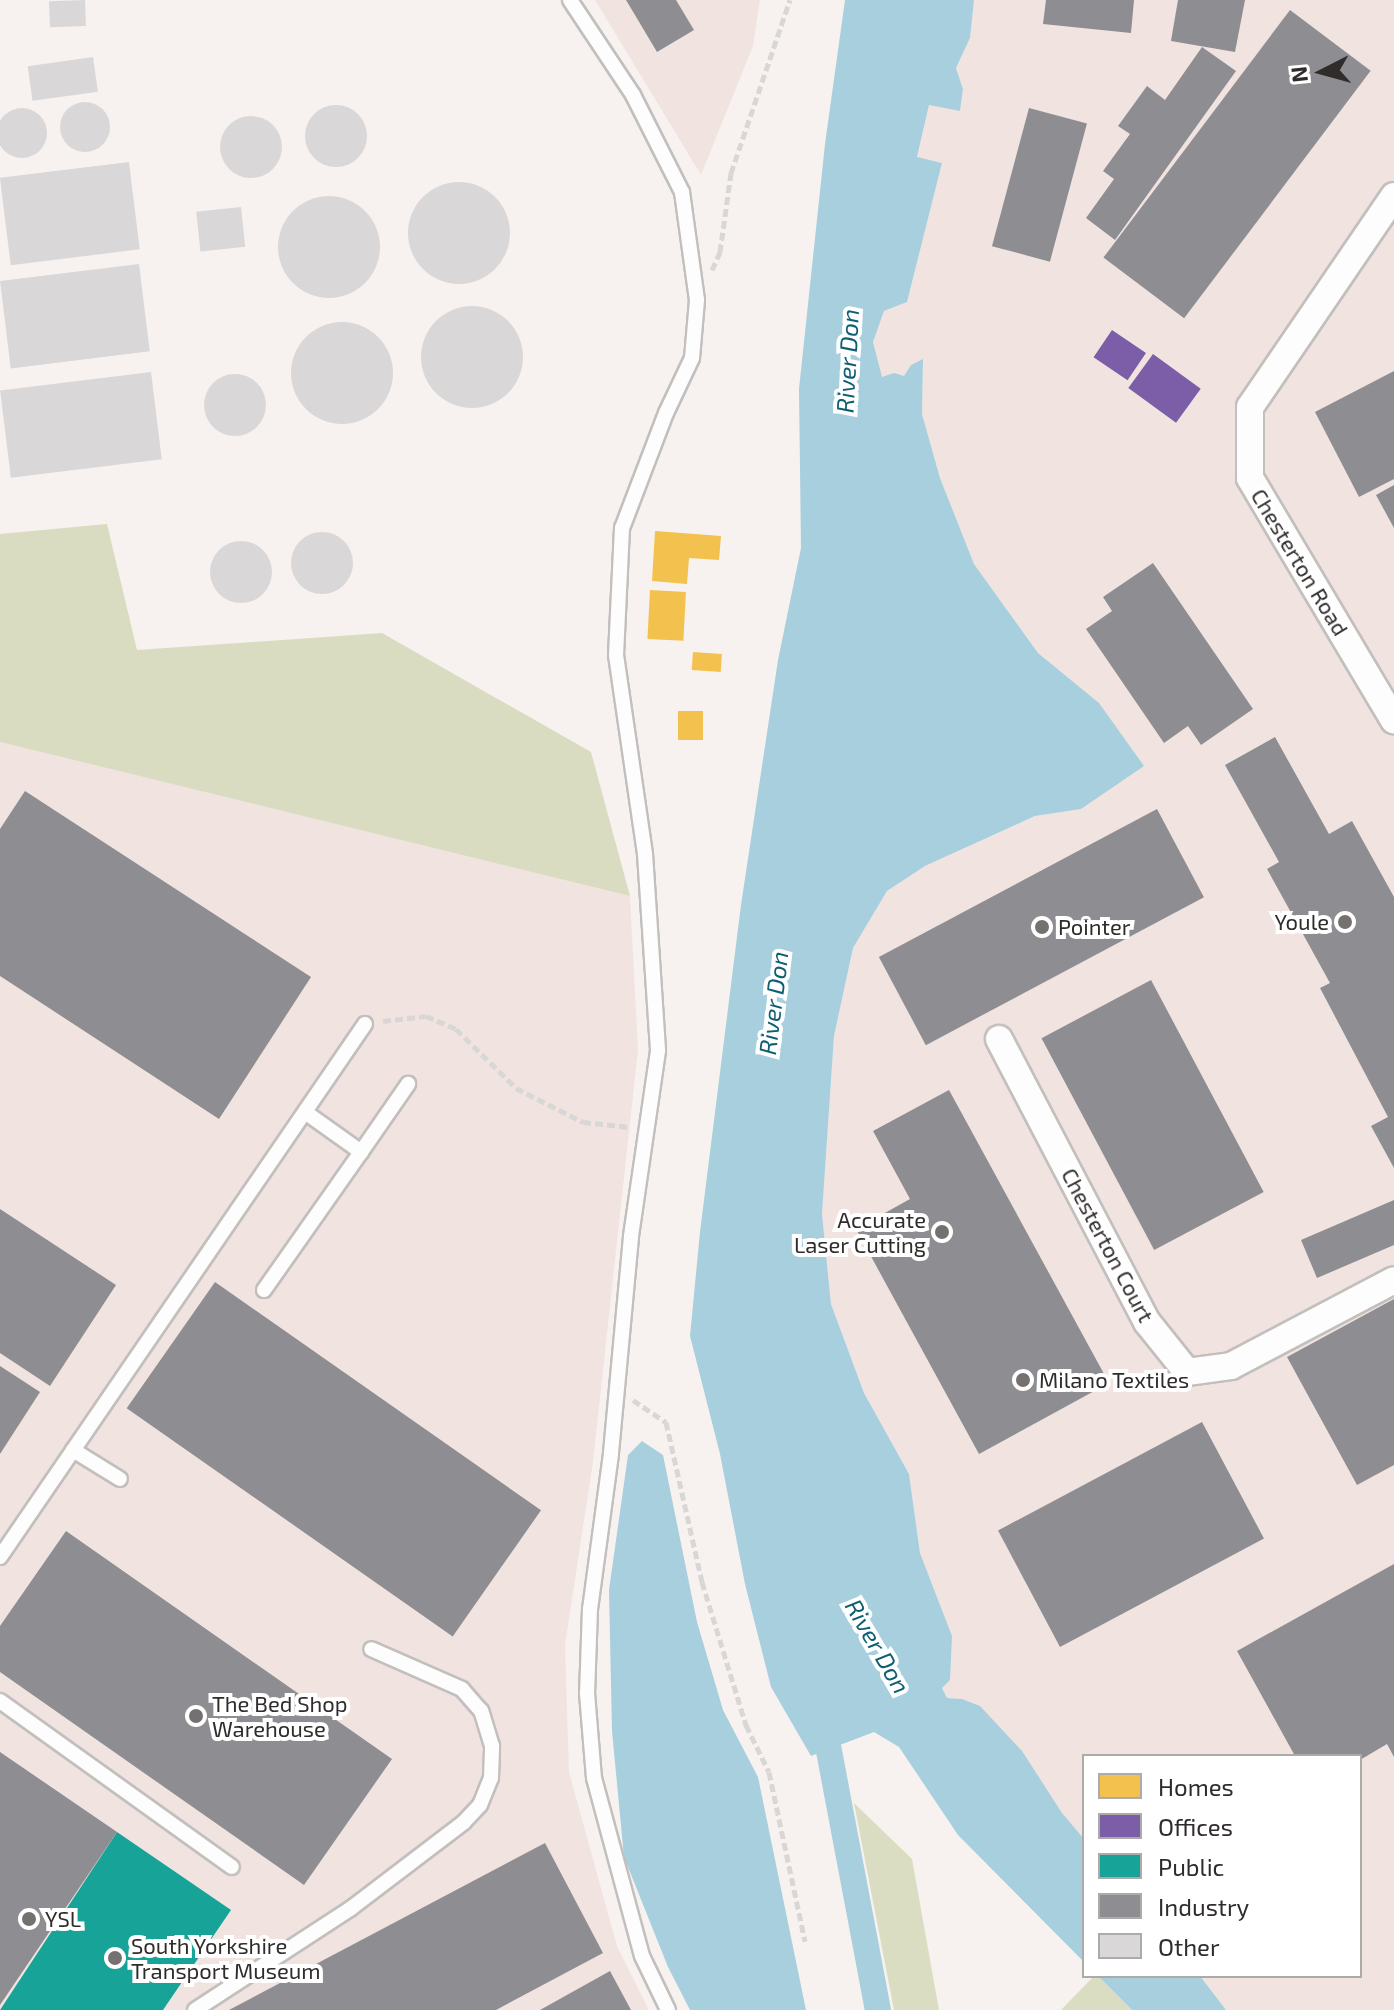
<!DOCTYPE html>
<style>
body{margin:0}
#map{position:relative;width:1394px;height:2010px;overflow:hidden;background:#f7f2f0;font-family:"Exo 2",sans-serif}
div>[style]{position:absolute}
.built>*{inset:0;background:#f1e4e0}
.green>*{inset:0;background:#daddc2}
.forest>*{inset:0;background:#d9dcc0}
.water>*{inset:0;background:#a7cfdd}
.homes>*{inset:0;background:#f2c14e;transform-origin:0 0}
.offices>*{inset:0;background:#7b5ea7;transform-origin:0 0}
.public>*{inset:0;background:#17a398}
.industry>*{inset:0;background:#8d8d92;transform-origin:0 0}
.canal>*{height:26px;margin:-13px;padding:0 13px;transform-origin:13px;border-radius:13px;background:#a7cfdd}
.building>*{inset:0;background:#d9d7d7;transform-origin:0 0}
.round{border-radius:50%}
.path>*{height:5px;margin-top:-2.5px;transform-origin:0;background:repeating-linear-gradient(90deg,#d8d7d6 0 8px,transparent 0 12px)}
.roads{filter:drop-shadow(2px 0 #c2bfbd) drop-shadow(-2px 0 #c2bfbd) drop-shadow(0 2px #c2bfbd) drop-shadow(0 -2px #c2bfbd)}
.lane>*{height:14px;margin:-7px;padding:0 7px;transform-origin:7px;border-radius:7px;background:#fefdfd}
.street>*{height:26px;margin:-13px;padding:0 13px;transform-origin:13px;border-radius:13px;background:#fefdfd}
.dots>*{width:22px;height:22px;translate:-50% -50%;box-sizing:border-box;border:4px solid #fff;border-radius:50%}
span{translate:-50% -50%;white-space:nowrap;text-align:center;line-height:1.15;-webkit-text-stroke:8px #fff;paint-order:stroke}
.street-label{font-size:22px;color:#2f2c2b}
.poi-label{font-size:22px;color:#2f2c2b}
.right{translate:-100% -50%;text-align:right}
.left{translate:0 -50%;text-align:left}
.water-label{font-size:24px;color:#0f5e74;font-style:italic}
.legend{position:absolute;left:1082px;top:1754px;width:280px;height:224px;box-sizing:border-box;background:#fff;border:2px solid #acabaa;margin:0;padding:10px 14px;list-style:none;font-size:24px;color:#2f2c2b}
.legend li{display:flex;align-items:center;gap:16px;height:40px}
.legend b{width:40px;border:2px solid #acabaa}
.north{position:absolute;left:1282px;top:32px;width:80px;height:80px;-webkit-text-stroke:6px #fff;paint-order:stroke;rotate:264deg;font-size:22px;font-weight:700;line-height:32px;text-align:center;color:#2f2c2b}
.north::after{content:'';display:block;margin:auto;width:28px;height:36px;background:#2f2c2b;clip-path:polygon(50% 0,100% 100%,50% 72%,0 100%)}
</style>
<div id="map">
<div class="built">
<div style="clip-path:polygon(595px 0,760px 0,753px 46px,701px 175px)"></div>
<div style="clip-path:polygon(974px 0,1394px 0,1394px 2010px,1226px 2010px,1200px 1976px,1360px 1976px,1360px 1756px,1084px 1756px,1084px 1839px,962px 1699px,947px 1698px,942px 1688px,952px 1636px,920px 1553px,909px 1474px,864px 1393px,831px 1304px,822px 1214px,834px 1036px,853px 948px,887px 891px,925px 866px,1035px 816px,1081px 809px,1099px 703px,1038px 653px,974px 564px,940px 478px,922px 414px,923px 360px,911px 365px,904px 377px,881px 377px,873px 342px,884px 311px,907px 302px,942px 163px,917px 158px,929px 105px,960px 111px,963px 89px,956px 68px,970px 38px)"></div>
<div style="clip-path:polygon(0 742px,630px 896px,638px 1050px,593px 1462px,565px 1645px,569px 1772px,617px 1946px,649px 2010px,0 2010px)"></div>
</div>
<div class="green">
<div style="clip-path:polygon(854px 1803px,912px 1859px,939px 2010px,894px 2010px)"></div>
<div style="clip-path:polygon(1094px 1976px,1098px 1976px,1132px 2010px,1061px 2010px)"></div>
</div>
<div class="forest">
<div style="clip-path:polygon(107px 524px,137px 650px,382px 633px,591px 752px,630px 896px,0 742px,0 534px)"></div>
</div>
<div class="water">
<div style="clip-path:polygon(845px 0,974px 0,970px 38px,956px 68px,963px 89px,960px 111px,929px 105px,917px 157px,942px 163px,907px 302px,884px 311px,873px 342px,882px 377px,894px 373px,904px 376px,911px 365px,923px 359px,922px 414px,940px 478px,974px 564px,1038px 653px,1099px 703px,1144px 766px,1081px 809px,1035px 816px,925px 866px,887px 891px,853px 948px,834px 1036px,822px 1214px,831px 1304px,864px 1393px,909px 1474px,920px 1553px,952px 1636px,950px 1680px,942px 1688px,947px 1698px,962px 1699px,980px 1706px,1022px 1751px,1062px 1813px,1084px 1839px,1084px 1962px,958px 1835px,899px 1747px,874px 1732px,811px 1756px,771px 1687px,745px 1584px,720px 1454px,690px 1336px,700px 1232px,741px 905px,778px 660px,801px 548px,799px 389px,825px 144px)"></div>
<div style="clip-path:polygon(642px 1441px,663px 1455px,697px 1622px,723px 1710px,758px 1777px,806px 2010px,690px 2010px,668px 1967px,624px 1857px,612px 1731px,609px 1590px,628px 1455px)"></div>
<div style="clip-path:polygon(1098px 1976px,1200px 1976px,1226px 2010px,1132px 2010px)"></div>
</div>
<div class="homes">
<div style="clip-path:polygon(655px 531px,721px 536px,719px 560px,689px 558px,687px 584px,652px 581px)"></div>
<div style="left:650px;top:590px;width:36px;height:49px;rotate:3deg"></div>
<div style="left:693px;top:652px;width:29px;height:18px;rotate:4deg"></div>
<div style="left:678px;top:711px;width:25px;height:29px"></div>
</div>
<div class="offices">
<div style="left:1112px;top:330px;width:41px;height:33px;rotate:34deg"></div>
<div style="left:1153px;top:354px;width:59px;height:42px;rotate:36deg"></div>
</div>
<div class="public">
<div style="clip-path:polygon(117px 1832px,231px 1910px,163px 2010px,0 2010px)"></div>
</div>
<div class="industry">
<div style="clip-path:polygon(626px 0,676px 0,694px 30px,657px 52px)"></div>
<div style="clip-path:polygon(1046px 0,1134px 0,1131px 33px,1043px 24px)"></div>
<div style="clip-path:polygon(1178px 0,1245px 0,1235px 52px,1171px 41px)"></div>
<div style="left:1290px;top:10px;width:101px;height:310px;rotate:37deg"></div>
<div style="clip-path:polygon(1202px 47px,1236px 71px,1115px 240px,1086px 218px,1114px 179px,1103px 171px,1130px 134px,1118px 126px,1147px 86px,1165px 100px)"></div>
<div style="left:1029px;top:108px;width:60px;height:143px;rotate:15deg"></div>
<div style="clip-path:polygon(1394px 371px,1394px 479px,1359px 497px,1315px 412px)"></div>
<div style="clip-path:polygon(1394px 485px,1394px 528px,1376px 495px)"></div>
<div style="clip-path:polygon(1153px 563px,1253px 709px,1201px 745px,1188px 726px,1164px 743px,1086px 629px,1112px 611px,1103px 597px)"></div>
<div style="clip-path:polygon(1275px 737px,1329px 834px,1352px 821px,1394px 897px,1394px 1168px,1371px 1126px,1388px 1117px,1320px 988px,1330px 983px,1267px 869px,1279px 862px,1225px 765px)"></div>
<div style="clip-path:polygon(25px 791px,311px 977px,219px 1119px,0 976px,0 829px)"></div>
<div style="left:1157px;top:809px;width:100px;height:315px;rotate:62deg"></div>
<div style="left:1151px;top:980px;width:240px;height:124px;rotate:62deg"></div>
<div style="clip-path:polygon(949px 1090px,1109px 1383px,979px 1454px,856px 1229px,910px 1199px,873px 1131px)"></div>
<div style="clip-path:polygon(1394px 1200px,1394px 1245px,1317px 1278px,1301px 1240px)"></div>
<div style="clip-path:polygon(0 1209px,116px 1285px,50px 1386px,0 1353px)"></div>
<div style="left:215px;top:1282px;width:398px;height:154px;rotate:35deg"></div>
<div style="clip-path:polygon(1394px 1299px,1394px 1465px,1357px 1485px,1287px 1357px)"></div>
<div style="clip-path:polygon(0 1366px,40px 1392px,0 1454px)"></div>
<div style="left:1202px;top:1422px;width:132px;height:231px;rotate:62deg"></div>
<div style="clip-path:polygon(66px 1531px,392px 1759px,304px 1885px,0 1672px,0 1626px)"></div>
<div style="clip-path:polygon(1394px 1564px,1394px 1757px,1387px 1744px,1360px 1760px,1360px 1756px,1295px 1756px,1237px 1651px)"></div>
<div style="clip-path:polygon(0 1752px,117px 1832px,0 2005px)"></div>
<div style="clip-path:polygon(545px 1843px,603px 1953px,496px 2010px,229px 2010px)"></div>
<div style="clip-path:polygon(610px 1971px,631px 2010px,540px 2010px)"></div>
</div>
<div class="canal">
<div style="left:822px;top:1714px;width:301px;rotate:79.3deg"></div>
</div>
<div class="building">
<div style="left:85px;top:0;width:26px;height:36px;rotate:88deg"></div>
<div style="left:93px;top:57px;width:35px;height:66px;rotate:82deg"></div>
<div class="round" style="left:60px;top:102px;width:50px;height:50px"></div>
<div class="round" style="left:305px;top:105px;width:62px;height:62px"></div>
<div class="round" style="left:-3px;top:108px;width:50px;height:50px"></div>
<div class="round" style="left:220px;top:116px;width:62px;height:62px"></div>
<div style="left:129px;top:162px;width:88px;height:130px;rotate:83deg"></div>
<div class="round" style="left:408px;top:182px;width:102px;height:102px"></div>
<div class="round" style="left:278px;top:196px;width:102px;height:102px"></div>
<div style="left:241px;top:207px;width:40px;height:45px;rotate:84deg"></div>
<div style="left:139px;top:264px;width:88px;height:140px;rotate:83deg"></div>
<div class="round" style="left:421px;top:306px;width:102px;height:102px"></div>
<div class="round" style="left:291px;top:322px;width:102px;height:102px"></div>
<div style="left:151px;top:372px;width:88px;height:152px;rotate:83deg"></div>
<div class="round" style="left:204px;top:374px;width:62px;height:62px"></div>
<div class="round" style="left:291px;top:532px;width:62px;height:62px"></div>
<div class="round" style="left:210px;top:541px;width:62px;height:62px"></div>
</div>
<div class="path">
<div style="left:712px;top:270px;width:20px;rotate:-66deg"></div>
<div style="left:720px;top:252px;width:80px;rotate:-82.1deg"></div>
<div style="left:731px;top:173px;width:183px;rotate:-71.2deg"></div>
<div style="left:383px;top:1021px;width:43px;rotate:-6.6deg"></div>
<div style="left:426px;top:1016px;width:33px;rotate:23deg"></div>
<div style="left:456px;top:1029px;width:84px;rotate:44.5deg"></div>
<div style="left:516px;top:1088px;width:75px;rotate:26.9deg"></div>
<div style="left:583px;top:1122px;width:47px;rotate:6.1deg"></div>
<div style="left:633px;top:1400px;width:40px;rotate:34deg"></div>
<div style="left:666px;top:1422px;width:164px;rotate:77.3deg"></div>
<div style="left:702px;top:1582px;width:150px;rotate:72.9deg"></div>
<div style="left:746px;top:1725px;width:52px;rotate:63.9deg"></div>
<div style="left:769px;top:1772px;width:173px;rotate:78deg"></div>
</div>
<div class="roads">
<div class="lane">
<div style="left:570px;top:0;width:114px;rotate:56.4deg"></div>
<div style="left:633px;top:95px;width:109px;rotate:63.2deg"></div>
<div style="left:682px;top:192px;width:109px;rotate:82.1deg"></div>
<div style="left:697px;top:300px;width:58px;rotate:94.9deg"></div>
<div style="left:692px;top:358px;width:61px;rotate:115.3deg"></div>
<div style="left:666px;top:413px;width:123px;rotate:110.9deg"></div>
<div style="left:622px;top:528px;width:127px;rotate:92.7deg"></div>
<div style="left:616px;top:655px;width:201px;rotate:81.7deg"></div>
<div style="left:645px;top:854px;width:197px;rotate:86.2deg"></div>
<div style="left:658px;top:1051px;width:188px;rotate:98.3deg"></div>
<div style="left:631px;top:1237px;width:218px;rotate:95.3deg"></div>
<div style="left:611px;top:1454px;width:156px;rotate:97.7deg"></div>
<div style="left:590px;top:1609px;width:84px;rotate:92deg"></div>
<div style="left:587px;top:1693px;width:85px;rotate:85.3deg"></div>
<div style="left:594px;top:1778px;width:184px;rotate:74.9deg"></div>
<div style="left:642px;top:1956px;width:60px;rotate:64.3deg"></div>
<div style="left:305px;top:1112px;width:69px;rotate:35.5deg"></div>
<div style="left:361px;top:1152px;width:83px;rotate:-55.3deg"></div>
<div style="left:264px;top:1290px;width:169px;rotate:-54.9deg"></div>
<div style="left:73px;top:1450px;width:55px;rotate:31.7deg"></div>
<div style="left:0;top:1557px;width:646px;rotate:-55.6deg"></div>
<div style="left:0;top:1701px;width:285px;rotate:35.6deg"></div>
<div style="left:195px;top:2010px;width:185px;rotate:-33.1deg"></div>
<div style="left:350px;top:1909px;width:143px;rotate:-37.3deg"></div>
<div style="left:464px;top:1822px;width:23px;rotate:-47deg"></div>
<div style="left:480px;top:1805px;width:29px;rotate:-68deg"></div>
<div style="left:491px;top:1778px;width:32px;rotate:-88deg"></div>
<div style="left:492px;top:1746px;width:37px;rotate:-107deg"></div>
<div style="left:481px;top:1711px;width:29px;rotate:-131deg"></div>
<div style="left:462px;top:1689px;width:99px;rotate:-156.3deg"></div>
</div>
<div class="street">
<div style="left:1394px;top:196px;width:255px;rotate:124.3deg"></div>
<div style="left:1250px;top:407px;width:71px;rotate:90deg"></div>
<div style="left:1250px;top:478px;width:282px;rotate:59.3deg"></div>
<div style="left:999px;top:1039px;width:319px;rotate:62.4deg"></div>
<div style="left:1147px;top:1322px;width:64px;rotate:51.3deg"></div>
<div style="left:1187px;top:1372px;width:44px;rotate:-7.8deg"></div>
<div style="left:1231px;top:1366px;width:184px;rotate:-27.8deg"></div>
</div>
</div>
<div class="dots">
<div style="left:1345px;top:922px;background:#757170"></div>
<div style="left:1042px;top:927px;background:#757170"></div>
<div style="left:942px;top:1232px;background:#757170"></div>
<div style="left:1023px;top:1380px;background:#757170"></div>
<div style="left:196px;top:1716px;background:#757170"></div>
<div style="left:29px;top:1919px;background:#757170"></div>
<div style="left:115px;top:1958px;background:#757170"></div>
</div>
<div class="street-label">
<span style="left:1300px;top:562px;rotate:59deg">Chesterton Road</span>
<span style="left:1108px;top:1245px;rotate:62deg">Chesterton Court</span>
</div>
<div class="poi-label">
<span class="right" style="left:1329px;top:922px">Youle</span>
<span class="left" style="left:1058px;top:927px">Pointer</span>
<span class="right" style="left:926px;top:1232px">Accurate<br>Laser Cutting</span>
<span class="left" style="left:1039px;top:1380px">Milano Textiles</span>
<span class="left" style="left:212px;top:1716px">The Bed Shop<br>Warehouse</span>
<span class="left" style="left:45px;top:1919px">YSL</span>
<span class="left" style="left:131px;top:1958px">South Yorkshire<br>Transport Museum</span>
</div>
<div class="water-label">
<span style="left:847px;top:361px;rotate:-87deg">River Don</span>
<span style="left:773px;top:1003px;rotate:-83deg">River Don</span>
<span style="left:878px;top:1646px;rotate:60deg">River Don</span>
</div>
<ul class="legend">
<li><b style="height:22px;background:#f2c14e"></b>Homes</li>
<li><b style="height:22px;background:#7b5ea7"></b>Offices</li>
<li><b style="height:22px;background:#17a398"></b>Public</li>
<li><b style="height:22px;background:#8d8d92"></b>Industry</li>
<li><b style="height:22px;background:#d9d7d7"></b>Other</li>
</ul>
<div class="north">N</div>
</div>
